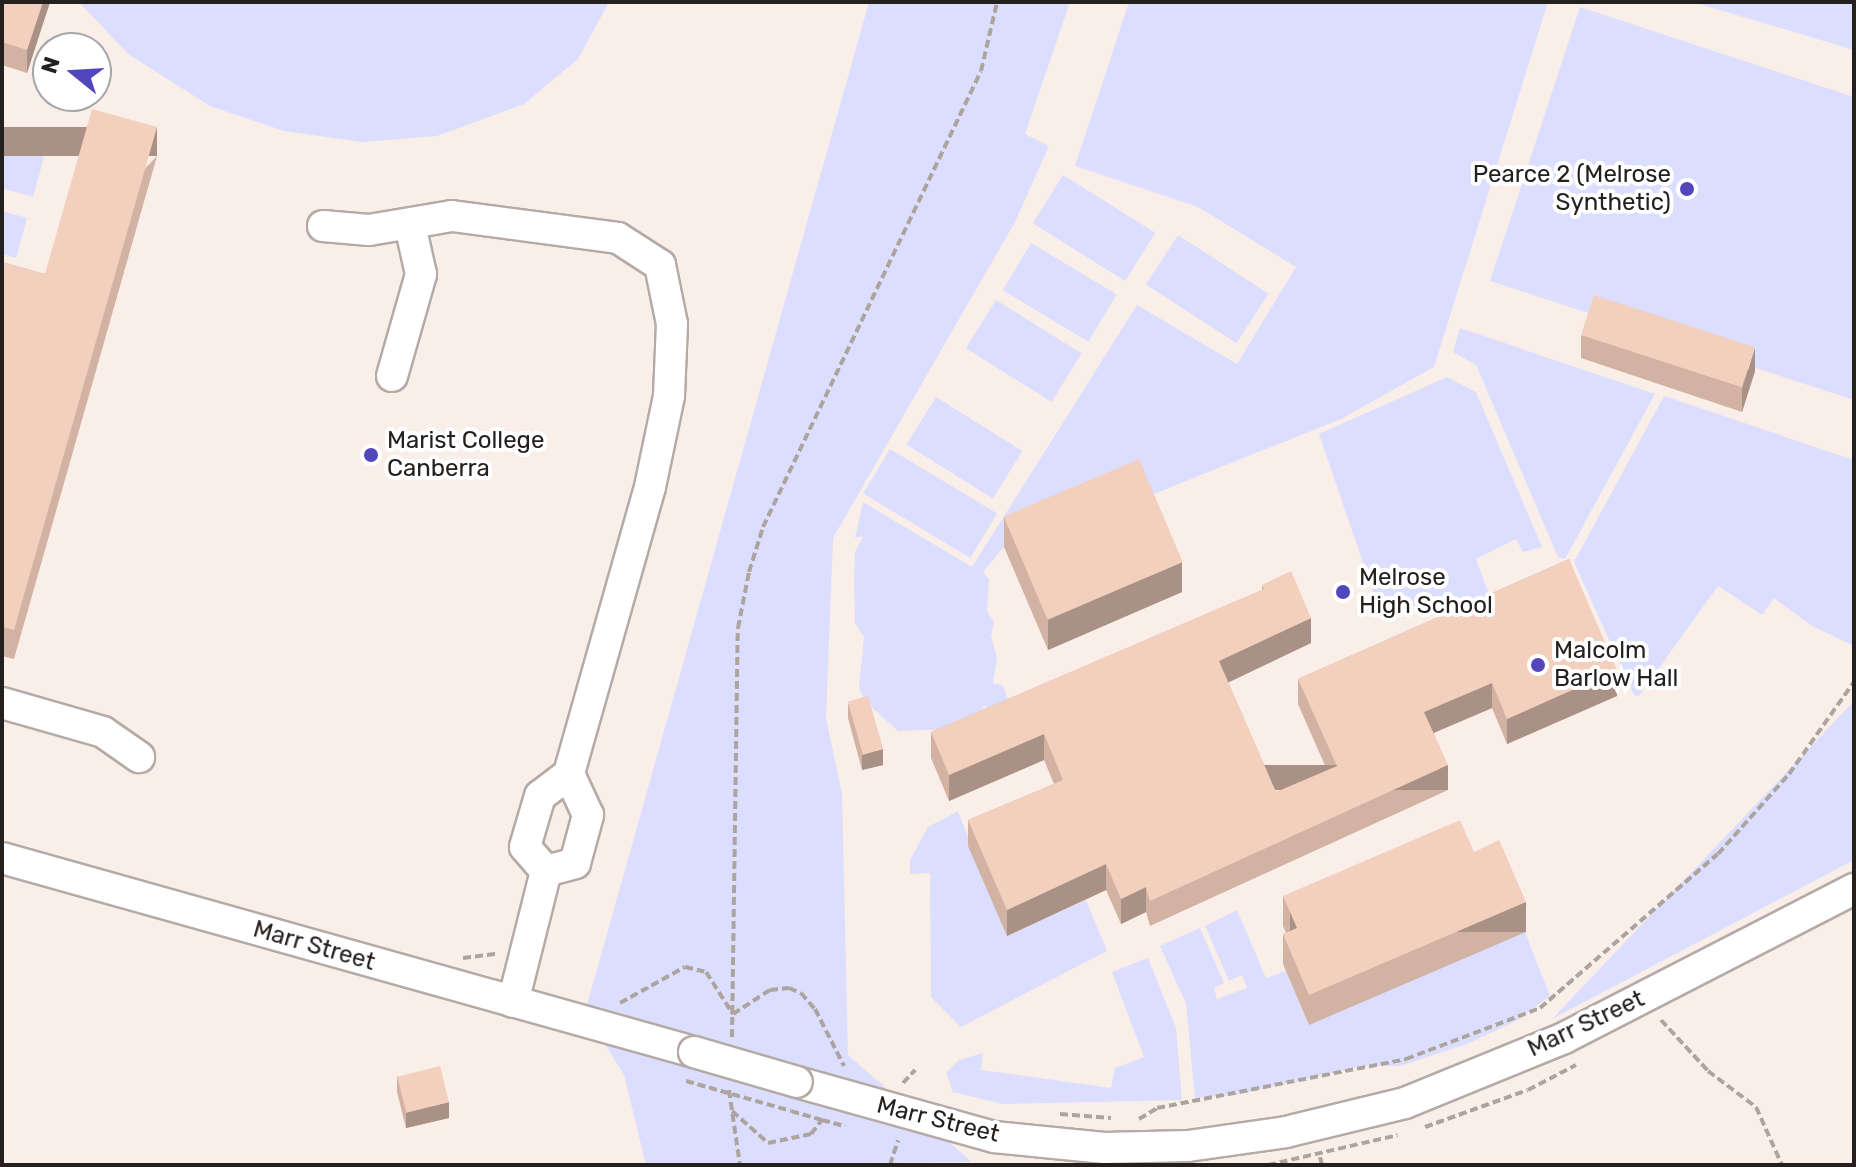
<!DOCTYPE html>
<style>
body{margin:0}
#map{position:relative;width:1856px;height:1167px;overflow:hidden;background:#faeee8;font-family:Rubik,sans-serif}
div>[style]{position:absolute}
.green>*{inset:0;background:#dbdefe;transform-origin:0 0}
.path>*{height:4px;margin-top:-2px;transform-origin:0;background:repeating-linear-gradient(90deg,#ada49f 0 8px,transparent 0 12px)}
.roads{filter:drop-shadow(2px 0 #b5aaa5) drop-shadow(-2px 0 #b5aaa5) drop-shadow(0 2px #b5aaa5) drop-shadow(0 -2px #b5aaa5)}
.minor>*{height:30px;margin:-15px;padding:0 15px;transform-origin:15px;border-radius:15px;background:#fff}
.path-bridge>*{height:4px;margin-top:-2px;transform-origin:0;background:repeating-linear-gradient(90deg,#ada49f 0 8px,transparent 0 12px)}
.bridges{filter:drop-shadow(2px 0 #b5aaa5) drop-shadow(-2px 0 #b5aaa5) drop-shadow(0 2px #b5aaa5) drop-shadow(0 -2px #b5aaa5)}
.minor-bridge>*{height:30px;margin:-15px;padding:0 15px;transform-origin:15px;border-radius:15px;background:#fff}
.wall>*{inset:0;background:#d1b2a3}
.shaded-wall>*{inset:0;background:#aa9185;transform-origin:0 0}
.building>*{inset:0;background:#f3cfbe;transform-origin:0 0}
.dots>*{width:22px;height:22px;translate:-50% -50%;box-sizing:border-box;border:4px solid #fff;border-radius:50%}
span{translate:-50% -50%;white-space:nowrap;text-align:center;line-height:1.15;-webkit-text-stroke:8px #fff;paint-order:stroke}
.poi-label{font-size:24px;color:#24201e}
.right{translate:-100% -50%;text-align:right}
.left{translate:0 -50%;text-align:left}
.street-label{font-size:24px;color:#24201e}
.frame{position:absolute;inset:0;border:4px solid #24201e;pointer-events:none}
.north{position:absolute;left:32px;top:32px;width:80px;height:80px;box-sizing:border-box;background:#fff;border:2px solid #a7a6a5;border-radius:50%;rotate:288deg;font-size:22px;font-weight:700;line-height:32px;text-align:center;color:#24201e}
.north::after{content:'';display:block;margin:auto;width:28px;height:36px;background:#5246bd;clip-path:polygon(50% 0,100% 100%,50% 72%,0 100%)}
</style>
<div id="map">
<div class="green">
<div style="clip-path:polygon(79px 2px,609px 2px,578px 59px,524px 104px,437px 136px,362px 142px,284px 131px,210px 106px,128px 54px)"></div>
<div style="clip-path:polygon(869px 2px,1070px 2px,1025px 134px,1049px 146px,1015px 222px,833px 538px,826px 718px,842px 794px,848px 1055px,972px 1162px,646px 1165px,624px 1075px,585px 1012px)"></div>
<div style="clip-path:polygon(1129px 2px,1548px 2px,1434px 367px,1341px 419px,1146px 497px,1139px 489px,1004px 547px,983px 572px,989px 580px,987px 611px,994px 622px,991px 636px,997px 658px,993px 683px,1003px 685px,1009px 703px,1000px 711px,983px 706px,982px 722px,958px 729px,898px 731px,865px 701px,859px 688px,864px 637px,855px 623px,854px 580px,855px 552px,863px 536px,855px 538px,863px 502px,972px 567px,1137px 305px,1237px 364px,1296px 267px,1198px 207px,1075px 166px)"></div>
<div style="clip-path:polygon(1693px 2px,1854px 2px,1854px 50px)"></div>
<div style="clip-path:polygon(1580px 7px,1854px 97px,1854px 400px,1490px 281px)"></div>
<div style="clip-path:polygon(2px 145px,44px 157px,33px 197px,2px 188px)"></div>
<div style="left:1063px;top:175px;width:109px;height:57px;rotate:32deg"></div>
<div style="clip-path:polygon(2px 211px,27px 218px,16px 258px,2px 254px)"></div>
<div style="left:1178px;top:235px;width:108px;height:59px;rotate:33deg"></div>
<div style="left:1031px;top:243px;width:100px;height:55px;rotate:31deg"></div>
<div style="left:996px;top:300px;width:101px;height:57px;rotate:32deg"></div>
<div style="clip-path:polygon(1460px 328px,1655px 394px,1565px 559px,1558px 557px,1476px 365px,1453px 352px)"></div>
<div style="clip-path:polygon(1447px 377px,1476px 392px,1542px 547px,1523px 552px,1516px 539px,1476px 559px,1495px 611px,1469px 623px,1374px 595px,1319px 434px)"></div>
<div style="clip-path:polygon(1664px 396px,1854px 460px,1854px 646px,1812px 626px,1774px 598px,1762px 615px,1718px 586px,1639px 696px,1634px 695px,1574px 562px)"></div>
<div style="left:936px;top:397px;width:102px;height:56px;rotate:32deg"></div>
<div style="left:890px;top:449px;width:125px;height:52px;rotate:31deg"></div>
<div style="clip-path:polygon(1854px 701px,1854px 860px,1552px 1019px)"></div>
<div style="clip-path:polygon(958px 811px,1007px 936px,1086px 900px,1107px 951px,961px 1027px,931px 997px,930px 873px,910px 874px,910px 860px,928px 827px)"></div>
<div style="clip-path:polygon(1237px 910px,1266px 978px,1286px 971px,1309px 1025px,1525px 932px,1550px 996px,1516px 1021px,1467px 1044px,1400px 1066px,1362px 1066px,1236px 1095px,1195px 1098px,1186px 1004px,1160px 946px,1200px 928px,1224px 983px,1214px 988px,1217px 999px,1247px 988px,1242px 975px,1229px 981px,1205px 926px)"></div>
<div style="clip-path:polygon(1148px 958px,1176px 1028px,1182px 1100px,1003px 1104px,953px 1092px,946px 1073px,959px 1060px,983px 1053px,981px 1070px,1111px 1088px,1115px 1068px,1144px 1057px,1112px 972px)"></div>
</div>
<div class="path">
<div style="left:463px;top:958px;width:34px;rotate:-7deg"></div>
<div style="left:620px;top:1003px;width:74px;rotate:-29deg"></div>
<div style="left:685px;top:967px;width:22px;rotate:13deg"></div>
<div style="left:706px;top:972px;width:50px;rotate:57.3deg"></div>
<div style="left:733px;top:1014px;width:44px;rotate:-33deg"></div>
<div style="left:770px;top:990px;width:19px;rotate:-6deg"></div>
<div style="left:789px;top:988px;width:13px;rotate:23deg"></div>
<div style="left:801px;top:993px;width:21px;rotate:49deg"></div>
<div style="left:815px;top:1009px;width:64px;rotate:63deg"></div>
<div style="left:1661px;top:1020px;width:69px;rotate:47.3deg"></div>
<div style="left:1708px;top:1071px;width:60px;rotate:36.9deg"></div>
<div style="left:1756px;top:1107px;width:64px;rotate:65.9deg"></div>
<div style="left:732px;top:1037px;width:409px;rotate:-89.2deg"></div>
<div style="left:738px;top:628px;width:57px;rotate:-78.9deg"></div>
<div style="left:749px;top:572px;width:47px;rotate:-72.7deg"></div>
<div style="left:763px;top:527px;width:505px;rotate:-64.45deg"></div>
<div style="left:981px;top:71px;width:71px;rotate:-76.9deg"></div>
<div style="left:903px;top:1083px;width:18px;rotate:-47deg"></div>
<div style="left:729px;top:1090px;width:76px;rotate:81.7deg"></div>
<div style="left:732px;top:1111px;width:48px;rotate:41.6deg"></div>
<div style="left:768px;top:1143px;width:44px;rotate:-11.8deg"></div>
<div style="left:811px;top:1134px;width:18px;rotate:-52deg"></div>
<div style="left:822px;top:1120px;width:32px;rotate:-164deg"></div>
<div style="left:1060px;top:1114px;width:51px;rotate:4.5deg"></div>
<div style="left:1139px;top:1119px;width:21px;rotate:-31deg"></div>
<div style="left:1157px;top:1108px;width:254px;rotate:-11.1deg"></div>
<div style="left:1406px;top:1059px;width:143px;rotate:-20.8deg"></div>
<div style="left:1540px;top:1008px;width:235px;rotate:-40.9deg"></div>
<div style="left:1718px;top:854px;width:107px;rotate:-48.4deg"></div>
<div style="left:1789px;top:774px;width:113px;rotate:-54.8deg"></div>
<div style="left:822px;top:1120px;width:24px;rotate:15deg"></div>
<div style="left:1425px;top:1127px;width:109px;rotate:-19.8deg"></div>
<div style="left:1528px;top:1090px;width:54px;rotate:-27.5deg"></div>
<div style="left:1320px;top:1157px;width:8px;rotate:76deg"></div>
<div style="left:890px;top:1165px;width:26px;rotate:-72deg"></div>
<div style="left:1268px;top:1165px;width:133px;rotate:-13deg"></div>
</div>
<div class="roads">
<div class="minor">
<div style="left:323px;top:226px;width:46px;rotate:5deg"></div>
<div style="left:369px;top:230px;width:84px;rotate:-9.6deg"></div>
<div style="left:452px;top:216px;width:167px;rotate:7.5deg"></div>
<div style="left:618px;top:238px;width:50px;rotate:32.7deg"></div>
<div style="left:660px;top:265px;width:60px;rotate:78.5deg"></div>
<div style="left:672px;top:324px;width:72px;rotate:92.4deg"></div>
<div style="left:669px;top:396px;width:93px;rotate:101.8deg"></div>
<div style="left:650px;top:487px;width:298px;rotate:105.8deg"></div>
<div style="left:569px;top:774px;width:36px;rotate:143deg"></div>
<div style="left:540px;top:796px;width:53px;rotate:106.4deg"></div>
<div style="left:525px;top:847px;width:32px;rotate:49deg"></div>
<div style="left:546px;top:871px;width:135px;rotate:104.1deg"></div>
<div style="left:392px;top:376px;width:106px;rotate:-74.1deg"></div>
<div style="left:421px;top:274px;width:50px;rotate:-102.7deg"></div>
<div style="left:2px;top:703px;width:105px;rotate:16deg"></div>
<div style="left:103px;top:732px;width:44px;rotate:34.8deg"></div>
<div style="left:2px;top:858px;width:719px;rotate:15.66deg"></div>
<div style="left:546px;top:871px;width:30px;rotate:-15deg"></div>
<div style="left:575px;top:863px;width:50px;rotate:-74.8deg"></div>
<div style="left:588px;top:815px;width:45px;rotate:-114.9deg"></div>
<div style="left:797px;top:1082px;width:205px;rotate:15.6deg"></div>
<div style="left:994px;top:1137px;width:111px;rotate:5.7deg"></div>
<div style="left:1104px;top:1148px;width:84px;rotate:-1.4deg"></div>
<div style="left:1188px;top:1146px;width:99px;rotate:-8.1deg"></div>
<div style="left:1286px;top:1132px;width:122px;rotate:-13.7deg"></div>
<div style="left:1405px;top:1103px;width:172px;rotate:-22.2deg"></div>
<div style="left:1564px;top:1038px;width:326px;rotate:-27.2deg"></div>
</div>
</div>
<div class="path-bridge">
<div style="left:686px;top:1081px;width:109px;rotate:15.9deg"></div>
</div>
<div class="bridges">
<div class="minor-bridge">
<div style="left:694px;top:1052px;width:107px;rotate:16.2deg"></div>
</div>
</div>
<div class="wall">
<div style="clip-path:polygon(2px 2px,50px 2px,27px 73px,2px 65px)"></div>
<div style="clip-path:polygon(157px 156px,14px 659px,2px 656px,2px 262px,45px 274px)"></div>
<div style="clip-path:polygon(1581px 335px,1755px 371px,1742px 412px,1581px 358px)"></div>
<div style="clip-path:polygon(1004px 518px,1182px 592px,1048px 650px,1004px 547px)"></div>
<div style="clip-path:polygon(1569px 559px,1617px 696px,1507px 744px,1492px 708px,1434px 733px,1448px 790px,1150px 926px,1146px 912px,1121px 924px,1106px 890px,1007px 936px,968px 846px,968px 820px,1054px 784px,1044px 760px,949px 801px,931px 758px,931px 732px,1262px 590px,1262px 585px,1311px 643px,1228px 682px,1276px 792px,1327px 770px,1298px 704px,1298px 679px)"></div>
<div style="clip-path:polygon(848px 703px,883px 765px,862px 770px,848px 718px)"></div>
<div style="clip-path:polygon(1474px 852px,1526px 932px,1309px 1025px,1283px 964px,1283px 934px,1286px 933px,1283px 926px,1283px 896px)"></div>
<div style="clip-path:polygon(397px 1076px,449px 1118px,406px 1128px,397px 1092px)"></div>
</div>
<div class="shaded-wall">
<div style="clip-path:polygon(43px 2px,50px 2px,27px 73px,27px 50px)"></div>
<div style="left:157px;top:127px;width:29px;height:523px;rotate:90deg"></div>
<div style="clip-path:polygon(1755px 348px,1755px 371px,1742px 412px,1742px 389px)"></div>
<div style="clip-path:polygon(1182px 562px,1182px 592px,1048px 650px,1048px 620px)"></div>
<div style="clip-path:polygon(1311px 618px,1311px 643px,1219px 687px,1219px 661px)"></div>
<div style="clip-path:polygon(1617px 670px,1617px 696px,1507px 744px,1507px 719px)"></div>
<div style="clip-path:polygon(1492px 683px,1492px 708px,1424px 737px,1424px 712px)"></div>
<div style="clip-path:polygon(1044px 734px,1044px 760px,949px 801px,949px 775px)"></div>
<div style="clip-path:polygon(883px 749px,883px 765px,862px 770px,862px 755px)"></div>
<div style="left:1448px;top:765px;width:25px;height:328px;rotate:90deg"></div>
<div style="clip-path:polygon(1106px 864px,1106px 890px,1007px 936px,1007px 910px)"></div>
<div style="clip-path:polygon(1146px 887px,1146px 912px,1121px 924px,1121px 899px)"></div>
<div style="left:1526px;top:902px;width:30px;height:236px;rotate:90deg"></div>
<div style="clip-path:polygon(449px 1102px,449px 1118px,406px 1128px,406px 1113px)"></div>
</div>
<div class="building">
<div style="clip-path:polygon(2px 2px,43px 2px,27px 50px,2px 42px)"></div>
<div style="clip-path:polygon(92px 109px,157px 127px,14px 630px,2px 627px,2px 262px,45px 274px)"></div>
<div style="left:1594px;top:295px;width:169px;height:42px;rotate:18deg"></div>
<div style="left:1139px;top:459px;width:112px;height:147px;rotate:67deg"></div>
<div style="clip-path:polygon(1569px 559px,1617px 670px,1507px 719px,1492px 683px,1424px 712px,1448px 765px,1150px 901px,1146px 887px,1121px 899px,1106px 864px,1007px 910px,968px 820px,1063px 780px,1044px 734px,949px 775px,931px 732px,1264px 589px,1262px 585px,1291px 571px,1311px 618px,1219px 661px,1276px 792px,1337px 766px,1298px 679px)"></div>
<div style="left:868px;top:696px;width:55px;height:21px;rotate:74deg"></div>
<div style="clip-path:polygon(1460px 820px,1474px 852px,1499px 840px,1526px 902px,1309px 995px,1283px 934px,1297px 928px,1283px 896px)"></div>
<div style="left:440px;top:1066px;width:37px;height:44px;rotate:76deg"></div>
</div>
<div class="dots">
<div style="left:1687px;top:189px;background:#5246bd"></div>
<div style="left:371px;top:455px;background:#5246bd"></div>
<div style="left:1343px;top:592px;background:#5246bd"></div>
<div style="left:1538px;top:665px;background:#5246bd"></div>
</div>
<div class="poi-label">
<span class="right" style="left:1671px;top:189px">Pearce 2 (Melrose<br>Synthetic)</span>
<span class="left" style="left:387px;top:455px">Marist College<br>Canberra</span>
<span class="left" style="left:1359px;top:592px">Melrose<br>High School</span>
<span class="left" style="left:1554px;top:665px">Malcolm<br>Barlow Hall</span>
</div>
<div class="street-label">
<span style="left:314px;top:946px;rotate:16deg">Marr Street</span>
<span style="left:1586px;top:1024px;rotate:-25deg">Marr Street</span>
<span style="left:938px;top:1120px;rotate:14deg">Marr Street</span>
</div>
<div class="frame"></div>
<div class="north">N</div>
</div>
